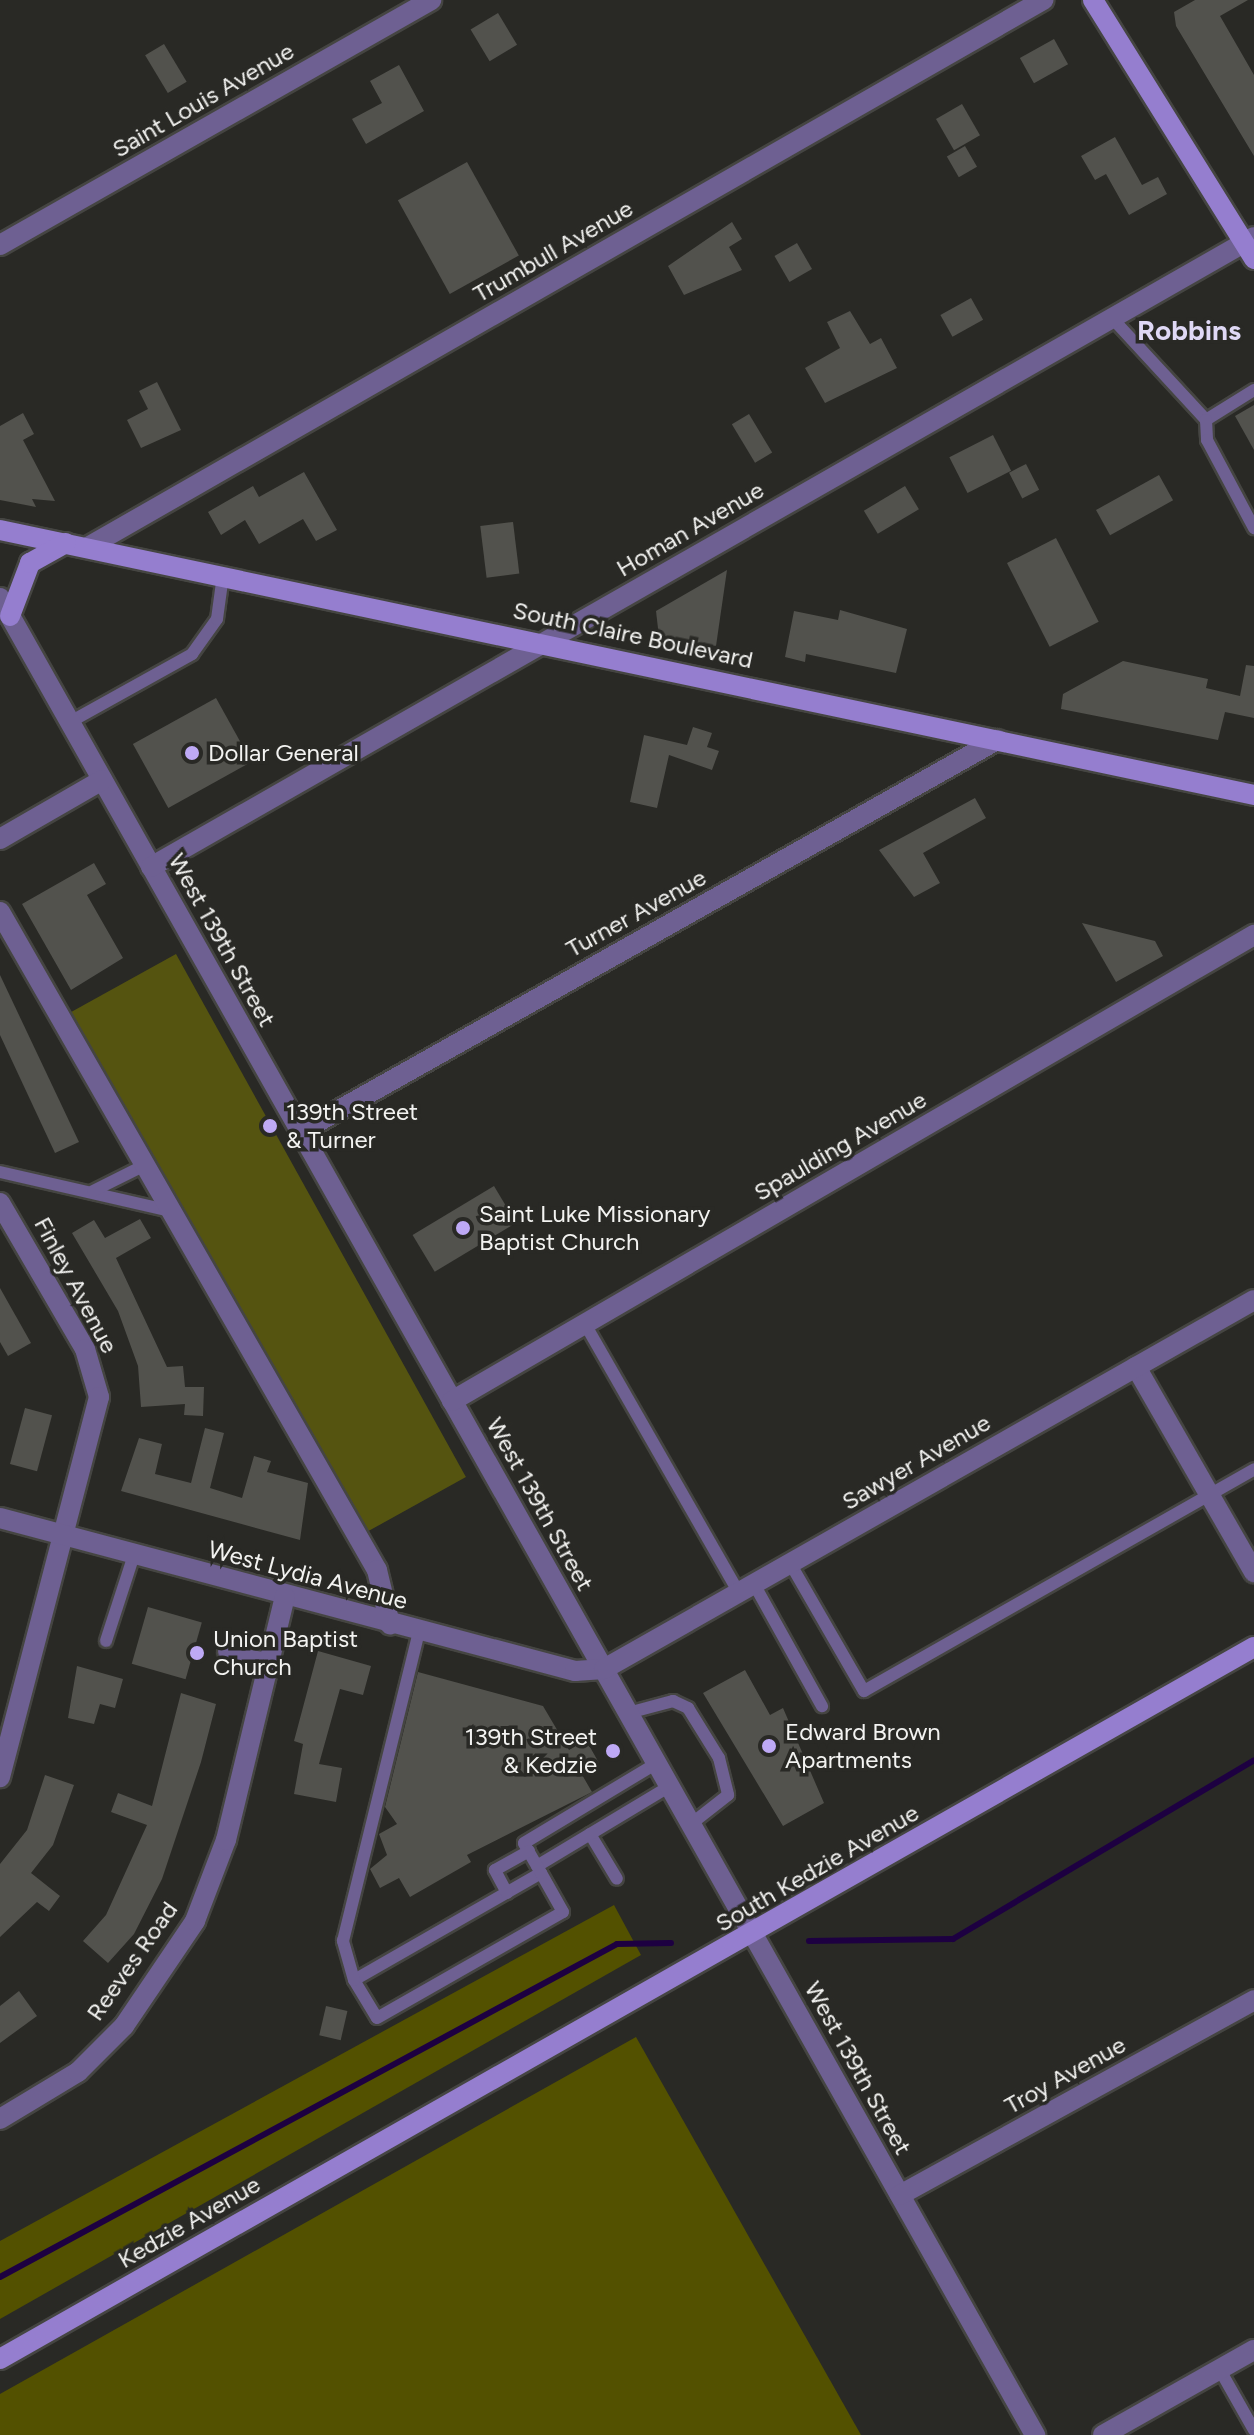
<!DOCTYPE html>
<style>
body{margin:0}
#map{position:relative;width:1254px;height:2435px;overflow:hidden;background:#292925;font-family:Figtree,sans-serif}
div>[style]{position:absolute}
.green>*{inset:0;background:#555410;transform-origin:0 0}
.forest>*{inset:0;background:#535100}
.stream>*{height:6px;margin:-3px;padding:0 3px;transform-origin:3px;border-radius:3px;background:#1d0041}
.building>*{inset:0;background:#52524d;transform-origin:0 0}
.roads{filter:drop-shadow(2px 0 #454542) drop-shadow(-2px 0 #454542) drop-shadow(0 2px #454542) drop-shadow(0 -2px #454542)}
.lane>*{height:12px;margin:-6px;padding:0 6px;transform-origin:6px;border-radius:6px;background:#6e6092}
.street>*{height:20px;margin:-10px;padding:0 10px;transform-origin:10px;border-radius:10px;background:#6e6092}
.secondary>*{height:20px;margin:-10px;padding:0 10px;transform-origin:10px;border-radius:10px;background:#957ecf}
.dots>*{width:22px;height:22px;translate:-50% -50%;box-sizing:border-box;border:4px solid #292925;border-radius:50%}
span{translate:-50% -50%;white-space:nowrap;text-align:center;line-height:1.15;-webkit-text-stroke:7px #292925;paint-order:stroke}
.street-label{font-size:24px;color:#f3f3f1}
.poi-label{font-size:24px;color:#f3f3f1}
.left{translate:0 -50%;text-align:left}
.right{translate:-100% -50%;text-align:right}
.quarter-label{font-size:28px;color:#dfd8f5;font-weight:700}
</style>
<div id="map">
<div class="green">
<div style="left:176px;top:954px;width:598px;height:125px;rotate:61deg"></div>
</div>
<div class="forest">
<div style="clip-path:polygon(614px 1905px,641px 1955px,0 2319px,0 2241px)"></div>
<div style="clip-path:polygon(636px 2037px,861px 2435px,0 2435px,0 2394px)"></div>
</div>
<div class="stream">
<div style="left:809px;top:1941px;width:144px;rotate:-0.8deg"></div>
<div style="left:953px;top:1939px;width:350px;rotate:-30.7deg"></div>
<div style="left:0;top:2277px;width:701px;rotate:-28.36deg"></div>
<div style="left:617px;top:1944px;width:54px;rotate:-1.1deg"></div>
</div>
<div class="building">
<div style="clip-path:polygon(1195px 0,1248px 0,1220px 16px,1254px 75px,1254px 156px,1176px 26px,1174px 12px)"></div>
<div style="left:498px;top:13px;width:37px;height:32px;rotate:59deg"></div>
<div style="left:1054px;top:39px;width:29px;height:39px;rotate:61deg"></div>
<div style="left:164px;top:44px;width:44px;height:22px;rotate:59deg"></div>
<div style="clip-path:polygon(399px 65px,424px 111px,366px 144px,352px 119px,382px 103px,370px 81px)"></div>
<div style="left:962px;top:104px;width:36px;height:30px;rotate:60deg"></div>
<div style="clip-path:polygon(1115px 137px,1142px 185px,1158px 177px,1167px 194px,1129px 215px,1106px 174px,1095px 180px,1081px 156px)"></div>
<div style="left:965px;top:146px;width:24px;height:21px;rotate:60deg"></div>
<div style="left:467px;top:162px;width:107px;height:79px;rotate:61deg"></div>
<div style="clip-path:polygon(732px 222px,742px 239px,729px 247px,742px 270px,684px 295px,668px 266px)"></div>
<div style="left:797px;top:243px;width:30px;height:26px;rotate:60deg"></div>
<div style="left:971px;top:298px;width:25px;height:35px;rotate:61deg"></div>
<div style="clip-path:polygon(850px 311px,870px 344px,881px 338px,897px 368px,825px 403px,805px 368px,840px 348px,827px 322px)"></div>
<div style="clip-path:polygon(157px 382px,181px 430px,141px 448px,127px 420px,148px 409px,139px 391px)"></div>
<div style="clip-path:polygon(1254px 405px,1254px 450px,1235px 416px)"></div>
<div style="clip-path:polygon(23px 413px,34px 434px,23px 440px,55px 501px,32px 499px,36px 507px,0 500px,0 426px)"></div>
<div style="left:749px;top:414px;width:45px;height:20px;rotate:59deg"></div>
<div style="left:993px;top:435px;width:40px;height:49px;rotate:63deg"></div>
<div style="left:1026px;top:464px;width:29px;height:19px;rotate:63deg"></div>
<div style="clip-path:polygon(304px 472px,337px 530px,316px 541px,303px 519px,259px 544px,245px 520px,221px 535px,208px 512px,253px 486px,259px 497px)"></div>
<div style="left:1159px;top:475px;width:29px;height:72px;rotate:61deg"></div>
<div style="left:905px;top:486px;width:27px;height:48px;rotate:59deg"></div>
<div style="left:513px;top:522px;width:52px;height:33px;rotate:83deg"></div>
<div style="left:1056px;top:538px;width:94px;height:55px;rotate:63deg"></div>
<div style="clip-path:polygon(727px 570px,716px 646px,659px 637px,656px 611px)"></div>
<div style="clip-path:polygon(840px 610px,907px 629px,896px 673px,806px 654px,805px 662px,785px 657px,794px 611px,838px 620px)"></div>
<div style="clip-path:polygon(1123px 661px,1208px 679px,1206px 688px,1240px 696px,1246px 665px,1254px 666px,1254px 718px,1225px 712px,1218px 740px,1061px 709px,1063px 694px)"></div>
<div style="left:216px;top:698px;width:73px;height:95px;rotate:61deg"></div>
<div style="clip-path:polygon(693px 727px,712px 733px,707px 747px,719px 751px,712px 770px,669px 755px,657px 808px,630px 802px,644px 735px,687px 745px)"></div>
<div style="clip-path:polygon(975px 798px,986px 818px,923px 853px,940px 883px,914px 897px,879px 850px)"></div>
<div style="clip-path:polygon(94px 863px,106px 884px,87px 895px,123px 958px,71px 990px,22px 904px)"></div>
<div style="clip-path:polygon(1082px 923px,1155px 941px,1163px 956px,1116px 982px)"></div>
<div style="clip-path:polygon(0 975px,79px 1142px,55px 1153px,0 1035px)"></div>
<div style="left:494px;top:1186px;width:43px;height:95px;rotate:59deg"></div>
<div style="clip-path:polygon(140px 1219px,151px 1238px,116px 1258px,167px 1367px,183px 1366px,185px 1387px,204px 1387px,203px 1416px,184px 1415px,185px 1404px,141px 1407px,138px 1366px,118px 1311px,72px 1233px,94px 1220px,105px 1238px)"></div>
<div style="clip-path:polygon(0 1288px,31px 1343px,8px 1356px,0 1342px)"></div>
<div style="left:25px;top:1408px;width:28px;height:58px;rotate:15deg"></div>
<div style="clip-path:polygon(205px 1428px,224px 1433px,210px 1488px,242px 1498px,254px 1456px,271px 1461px,267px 1472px,308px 1483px,300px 1540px,121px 1491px,139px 1438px,162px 1444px,155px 1474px,191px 1483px)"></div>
<div style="left:148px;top:1607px;width:56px;height:59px;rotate:16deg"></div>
<div style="clip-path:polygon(318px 1651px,371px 1666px,363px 1695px,340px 1689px,319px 1764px,342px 1768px,336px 1802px,294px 1794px,303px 1744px,294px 1741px)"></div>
<div style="clip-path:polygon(77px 1666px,123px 1679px,115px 1708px,100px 1704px,94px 1724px,68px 1718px)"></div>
<div style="clip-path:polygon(745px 1670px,770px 1715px,783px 1708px,824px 1803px,783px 1826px,703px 1693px)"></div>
<div style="clip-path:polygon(418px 1672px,543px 1706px,569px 1750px,586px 1740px,599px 1763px,581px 1773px,592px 1792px,467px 1855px,471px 1862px,410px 1897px,399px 1878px,380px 1888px,370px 1869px,387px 1855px,379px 1834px,397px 1824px,385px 1807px)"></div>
<div style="clip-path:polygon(181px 1693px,216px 1704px,201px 1762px,162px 1879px,134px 1934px,108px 1963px,83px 1941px,106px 1915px,147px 1825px,111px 1812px,118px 1793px,152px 1806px)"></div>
<div style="clip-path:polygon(45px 1775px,74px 1785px,53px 1845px,31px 1873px,60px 1896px,49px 1911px,37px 1902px,0 1937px,0 1864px,27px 1830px)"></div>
<div style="clip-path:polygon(19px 1991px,37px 2016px,0 2043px,0 2006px)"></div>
<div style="left:326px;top:2006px;width:22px;height:30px;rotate:13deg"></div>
</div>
<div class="roads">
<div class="lane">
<div style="left:1112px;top:318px;width:139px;rotate:47.3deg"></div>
<div style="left:1254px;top:390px;width:57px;rotate:148deg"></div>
<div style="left:1206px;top:420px;width:20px;rotate:87deg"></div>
<div style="left:1207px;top:440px;width:100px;rotate:61.9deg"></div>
<div style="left:70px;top:722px;width:140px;rotate:-29.1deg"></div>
<div style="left:192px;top:654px;width:43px;rotate:-54.5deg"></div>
<div style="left:217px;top:619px;width:44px;rotate:-82.2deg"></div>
<div style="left:0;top:1172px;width:170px;rotate:12.9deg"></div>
<div style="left:93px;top:1191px;width:54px;rotate:-26.6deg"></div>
<div style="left:585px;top:1324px;width:310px;rotate:60.2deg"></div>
<div style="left:790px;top:1563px;width:148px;rotate:60deg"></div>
<div style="left:864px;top:1691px;width:449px;rotate:-29.6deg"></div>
<div style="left:754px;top:1584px;width:140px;rotate:60.9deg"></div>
<div style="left:106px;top:1641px;width:90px;rotate:-72deg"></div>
<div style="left:224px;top:1652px;width:47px;rotate:8.7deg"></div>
<div style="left:628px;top:1713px;width:47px;rotate:-14.9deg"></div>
<div style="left:673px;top:1701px;width:17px;rotate:25deg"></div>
<div style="left:688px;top:1708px;width:59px;rotate:58.2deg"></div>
<div style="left:719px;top:1758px;width:38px;rotate:76deg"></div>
<div style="left:728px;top:1795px;width:47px;rotate:141.9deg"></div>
<div style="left:590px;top:1834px;width:52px;rotate:59deg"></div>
<div style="left:537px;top:1866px;width:155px;rotate:-31deg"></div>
<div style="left:541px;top:1873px;width:215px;rotate:150.2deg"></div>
<div style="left:354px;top:1980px;width:44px;rotate:58.8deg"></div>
<div style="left:377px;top:2018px;width:214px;rotate:-29.7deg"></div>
<div style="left:563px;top:1912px;width:45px;rotate:-119.4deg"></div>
<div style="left:541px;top:1873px;width:34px;rotate:-120deg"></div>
<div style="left:524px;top:1843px;width:155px;rotate:-31deg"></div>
<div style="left:507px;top:1893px;width:26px;rotate:-118deg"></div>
<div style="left:495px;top:1870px;width:39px;rotate:-29deg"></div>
<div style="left:354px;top:1980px;width:41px;rotate:-105.8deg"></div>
<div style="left:343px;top:1941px;width:318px;rotate:-76.2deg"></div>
<div style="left:1220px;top:2370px;width:69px;rotate:60.5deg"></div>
</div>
<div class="street">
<div style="left:0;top:245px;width:496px;rotate:-29.6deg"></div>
<div style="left:88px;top:547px;width:1101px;rotate:-29.8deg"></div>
<div style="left:0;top:598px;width:2109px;rotate:60.6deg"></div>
<div style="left:0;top:839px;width:118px;rotate:-30deg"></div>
<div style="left:151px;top:867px;width:1270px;rotate:-29.73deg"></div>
<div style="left:0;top:912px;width:758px;rotate:60.19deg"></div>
<div style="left:377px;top:1570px;width:56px;rotate:76.5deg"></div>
<div style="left:300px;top:1132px;width:800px;rotate:-29.35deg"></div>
<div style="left:0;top:1203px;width:169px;rotate:59.8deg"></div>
<div style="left:85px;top:1349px;width:50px;rotate:73.7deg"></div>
<div style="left:99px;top:1397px;width:393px;rotate:104.6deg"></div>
<div style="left:1136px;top:1367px;width:237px;rotate:60.1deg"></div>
<div style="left:452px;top:1401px;width:928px;rotate:-30.16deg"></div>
<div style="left:0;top:1518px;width:595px;rotate:14.9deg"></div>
<div style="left:575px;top:1671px;width:29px;rotate:-4deg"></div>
<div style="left:604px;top:1669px;width:747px;rotate:-29.58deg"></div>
<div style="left:0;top:2119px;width:91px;rotate:-31.1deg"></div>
<div style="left:78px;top:2072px;width:65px;rotate:-45deg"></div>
<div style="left:124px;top:2026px;width:127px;rotate:-55.9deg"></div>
<div style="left:195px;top:1921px;width:87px;rotate:-69.1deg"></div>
<div style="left:226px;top:1840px;width:250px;rotate:-76.4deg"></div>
<div style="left:900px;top:2195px;width:404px;rotate:-28.8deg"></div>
<div style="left:1103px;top:2435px;width:173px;rotate:-29.4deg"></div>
</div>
<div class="secondary">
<div style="left:1093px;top:0;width:305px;rotate:58.1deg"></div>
<div style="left:0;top:530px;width:1282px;rotate:11.93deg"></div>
<div style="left:10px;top:616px;width:57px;rotate:-69.3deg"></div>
<div style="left:30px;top:563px;width:41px;rotate:-29.1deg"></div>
<div style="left:0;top:2359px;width:1442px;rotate:-29.59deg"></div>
</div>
</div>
<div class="dots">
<div style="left:192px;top:753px;background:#bea9f5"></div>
<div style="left:270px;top:1126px;background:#bea9f5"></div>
<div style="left:463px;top:1228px;background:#bea9f5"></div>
<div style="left:197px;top:1653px;background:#bea9f5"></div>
<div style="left:769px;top:1746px;background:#bea9f5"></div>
<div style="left:613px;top:1751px;background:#bea9f5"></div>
</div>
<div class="street-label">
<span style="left:203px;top:100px;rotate:-30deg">Saint Louis Avenue</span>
<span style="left:553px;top:251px;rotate:-30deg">Trumbull Avenue</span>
<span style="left:690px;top:529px;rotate:-30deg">Homan Avenue</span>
<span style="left:633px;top:635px;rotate:12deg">South Claire Boulevard</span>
<span style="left:636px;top:913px;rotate:-29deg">Turner Avenue</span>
<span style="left:222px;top:940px;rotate:61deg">West 139th Street</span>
<span style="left:840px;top:1146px;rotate:-30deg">Spaulding Avenue</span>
<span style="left:76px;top:1285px;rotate:62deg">Finley Avenue</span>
<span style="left:916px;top:1462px;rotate:-30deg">Sawyer Avenue</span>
<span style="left:540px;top:1504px;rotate:61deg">West 139th Street</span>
<span style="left:308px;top:1575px;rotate:15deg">West Lydia Avenue</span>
<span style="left:817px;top:1868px;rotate:-30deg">South Kedzie Avenue</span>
<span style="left:132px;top:1961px;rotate:-55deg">Reeves Road</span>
<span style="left:858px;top:2068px;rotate:61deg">West 139th Street</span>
<span style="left:1065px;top:2075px;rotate:-29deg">Troy Avenue</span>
<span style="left:189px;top:2222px;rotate:-30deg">Kedzie Avenue</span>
</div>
<div class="poi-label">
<span class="left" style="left:208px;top:753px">Dollar General</span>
<span class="left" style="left:286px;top:1126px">139th Street<br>&amp; Turner</span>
<span class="left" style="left:479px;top:1228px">Saint Luke Missionary<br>Baptist Church</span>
<span class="left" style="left:213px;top:1653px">Union Baptist<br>Church</span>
<span class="left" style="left:785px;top:1746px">Edward Brown<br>Apartments</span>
<span class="right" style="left:597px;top:1751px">139th Street<br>&amp; Kedzie</span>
</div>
<div class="quarter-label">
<span style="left:1189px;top:330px">Robbins</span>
</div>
</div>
